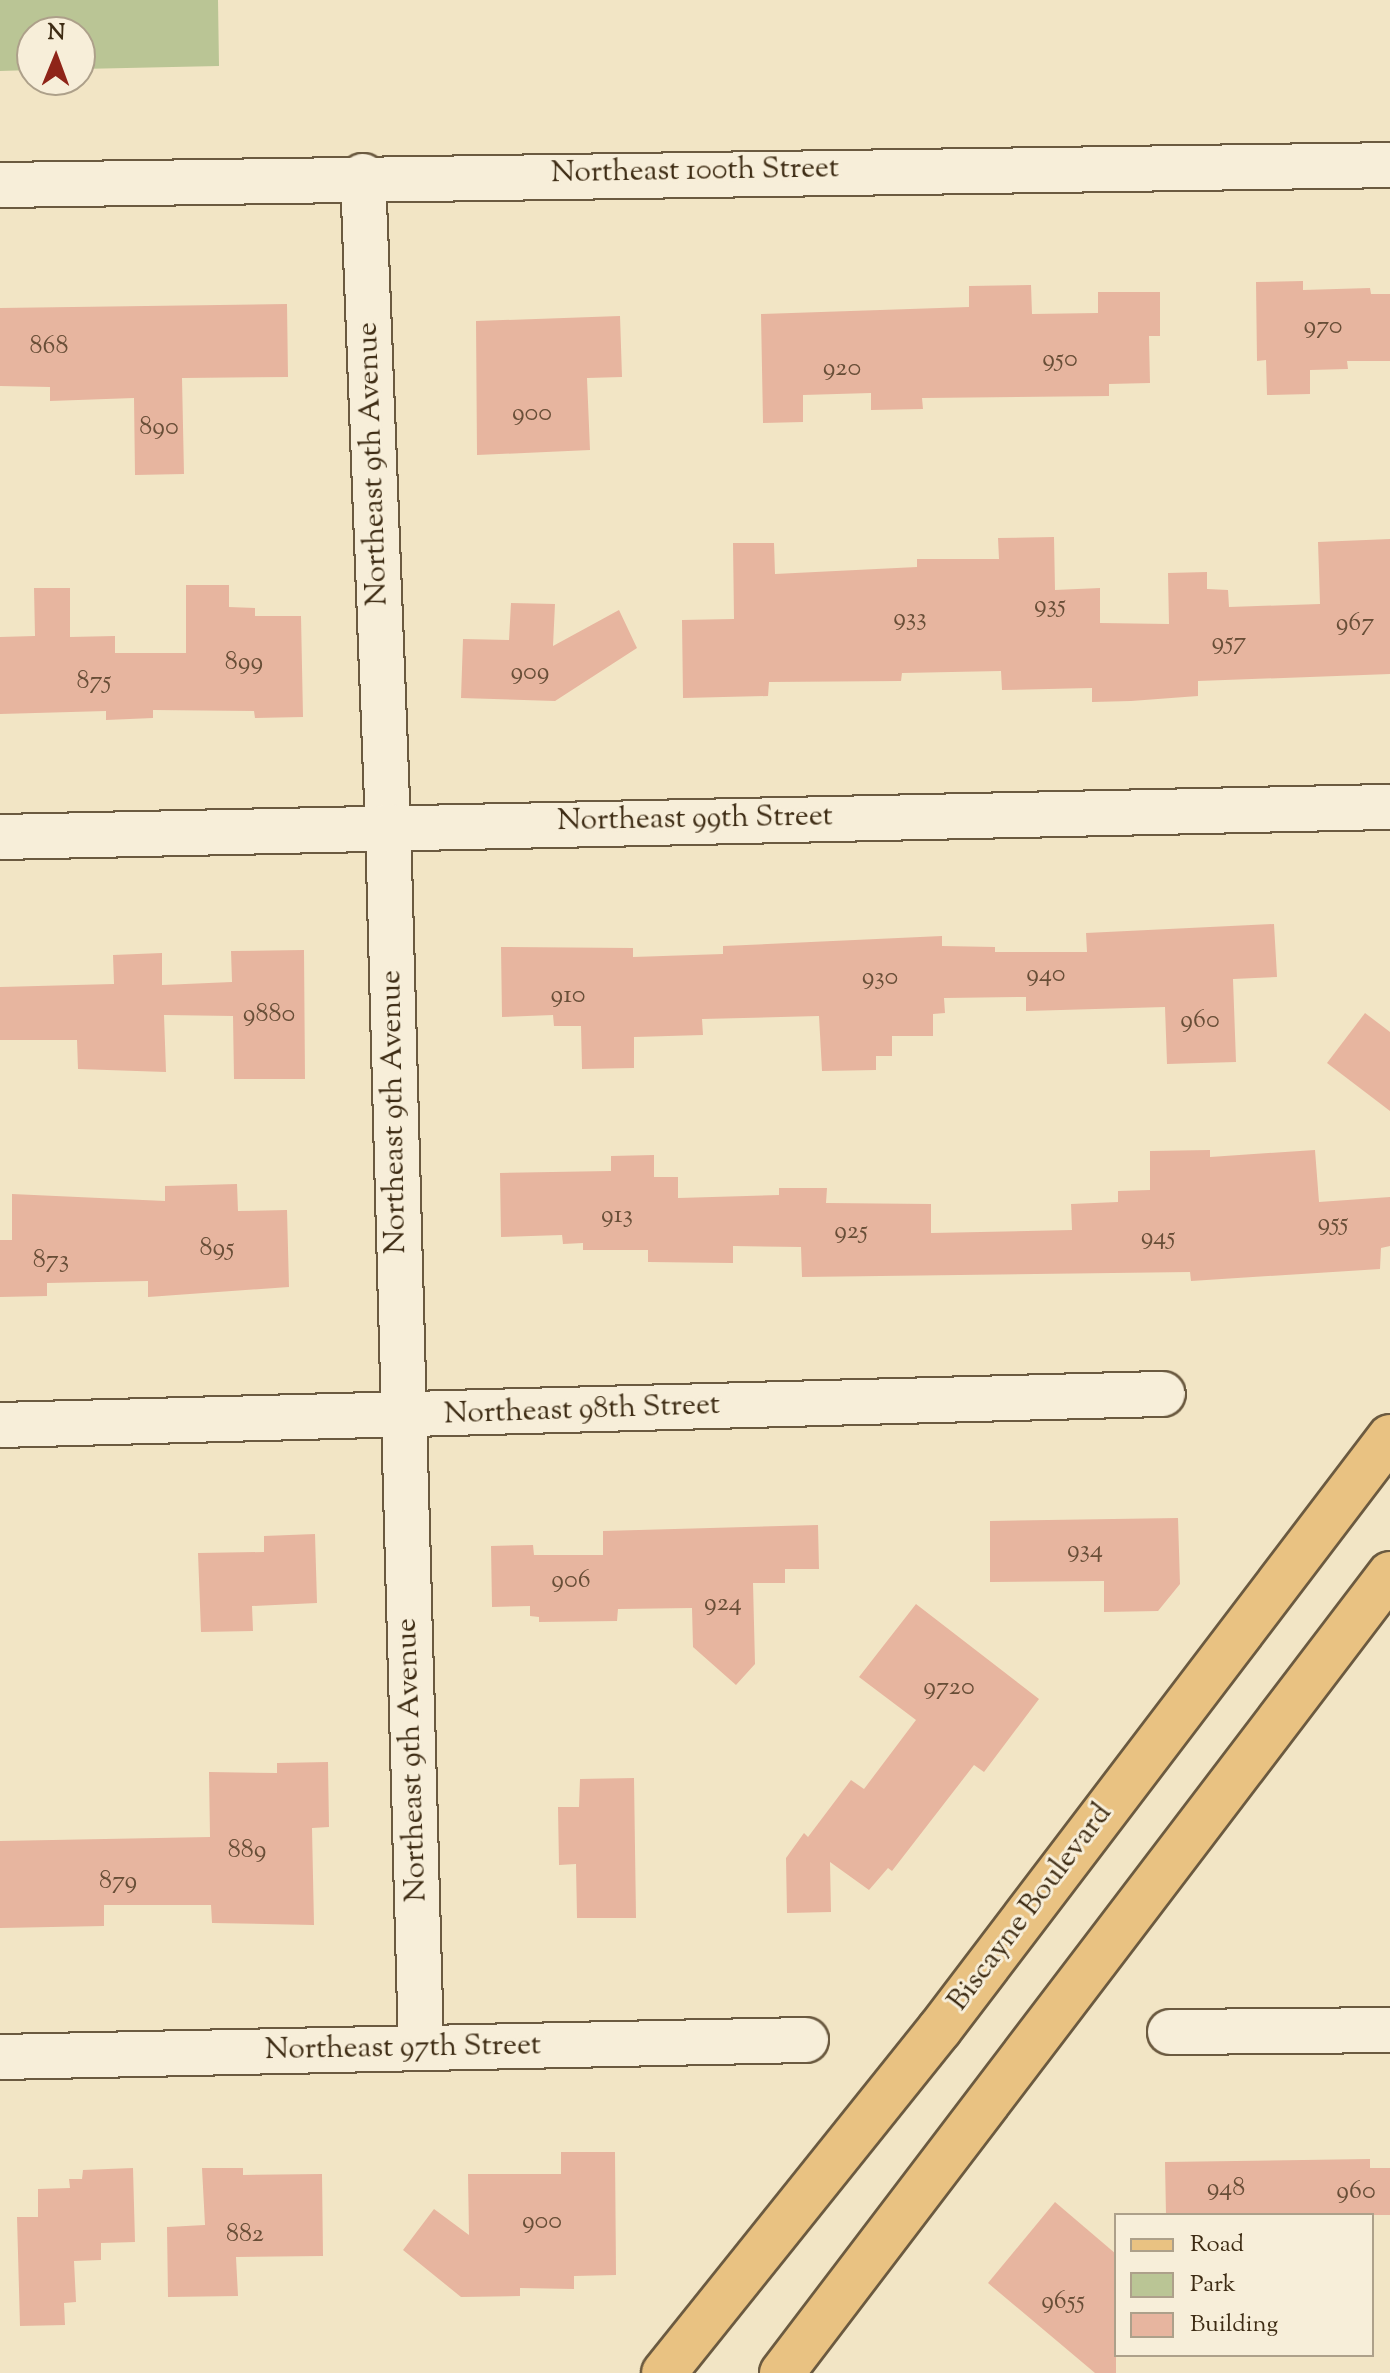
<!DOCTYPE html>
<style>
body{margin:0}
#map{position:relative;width:1390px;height:2373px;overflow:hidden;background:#f2e5c5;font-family:"Sorts Mill Goudy",serif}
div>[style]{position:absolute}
.green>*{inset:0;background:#bac595}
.building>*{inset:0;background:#e7b59f}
.roads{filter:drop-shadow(2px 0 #6b5a40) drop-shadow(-2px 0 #6b5a40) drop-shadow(0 2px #6b5a40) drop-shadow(0 -2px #6b5a40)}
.street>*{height:44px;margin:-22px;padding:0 22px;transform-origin:22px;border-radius:22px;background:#f7eed9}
.primary>*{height:44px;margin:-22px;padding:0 22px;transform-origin:22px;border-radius:22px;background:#e9c282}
span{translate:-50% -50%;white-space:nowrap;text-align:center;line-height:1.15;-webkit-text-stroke:6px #f7eed9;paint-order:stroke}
.number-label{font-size:26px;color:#684e37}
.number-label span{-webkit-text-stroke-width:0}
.street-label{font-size:30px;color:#3e2c14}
.legend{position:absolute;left:1114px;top:2213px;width:260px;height:144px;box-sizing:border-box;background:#f7eed9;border:2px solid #ada08a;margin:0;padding:10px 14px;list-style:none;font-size:24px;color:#3e2c14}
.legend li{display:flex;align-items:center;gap:16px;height:40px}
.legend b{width:40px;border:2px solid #ada08a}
.north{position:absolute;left:16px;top:16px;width:80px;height:80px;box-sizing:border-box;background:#f7eed9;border:2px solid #ada08a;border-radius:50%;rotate:1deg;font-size:22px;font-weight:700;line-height:32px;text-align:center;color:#3e2c14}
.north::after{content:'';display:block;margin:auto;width:28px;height:36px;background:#8f2418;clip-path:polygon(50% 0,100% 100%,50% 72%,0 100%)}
</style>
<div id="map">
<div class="green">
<div style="clip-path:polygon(0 0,218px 0,219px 66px,80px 69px,80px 32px,32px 32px,32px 70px,0 71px)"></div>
</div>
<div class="building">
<div style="clip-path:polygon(1303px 281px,1303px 290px,1370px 288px,1371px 294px,1390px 294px,1390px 361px,1347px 361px,1348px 369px,1310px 370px,1310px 394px,1267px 395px,1266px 360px,1257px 361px,1256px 282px)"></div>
<div style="clip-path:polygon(1031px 285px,1032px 314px,1098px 313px,1098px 292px,1160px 292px,1160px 336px,1149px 336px,1150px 383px,1109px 384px,1109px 396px,922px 398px,923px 409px,871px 410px,871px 393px,803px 395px,803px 422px,763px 423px,761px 314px,969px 307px,969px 286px)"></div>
<div style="clip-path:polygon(287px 304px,288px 377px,182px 378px,184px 474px,135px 475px,134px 398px,50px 401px,50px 387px,0 386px,0 308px)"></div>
<div style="clip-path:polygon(620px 316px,622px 377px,587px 378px,590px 450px,477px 455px,476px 321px)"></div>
<div style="clip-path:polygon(1054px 537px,1055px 590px,1100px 588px,1100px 623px,1169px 624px,1168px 573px,1207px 572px,1207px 589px,1228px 590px,1229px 607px,1320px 604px,1318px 542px,1390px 539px,1390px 674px,1198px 681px,1198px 696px,1131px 701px,1092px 702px,1092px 688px,1002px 690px,1001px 671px,902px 673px,901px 681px,769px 682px,768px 696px,683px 698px,682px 620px,734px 619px,733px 543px,774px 543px,775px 574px,917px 567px,917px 559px,999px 559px,998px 538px)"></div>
<div style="clip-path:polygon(186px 585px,229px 585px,229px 607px,255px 608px,255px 616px,301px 616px,303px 717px,255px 718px,254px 711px,153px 710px,153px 718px,106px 720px,106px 711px,0 714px,0 637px,35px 636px,34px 588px,70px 588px,70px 637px,115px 636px,115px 653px,186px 653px)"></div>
<div style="clip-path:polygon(511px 603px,555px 604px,553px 646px,619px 610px,637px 648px,555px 701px,461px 698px,463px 639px,509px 640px)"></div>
<div style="clip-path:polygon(1274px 924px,1277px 977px,1233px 979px,1236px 1062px,1167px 1064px,1165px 1007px,1026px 1011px,1026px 997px,944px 998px,945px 1013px,933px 1014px,933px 1036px,892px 1036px,892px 1056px,876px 1056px,876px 1070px,822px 1071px,819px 1016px,702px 1019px,703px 1035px,634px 1037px,634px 1068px,582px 1069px,581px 1026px,554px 1026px,553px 1015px,502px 1017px,501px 947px,633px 948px,633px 957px,723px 954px,723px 946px,942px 936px,942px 946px,995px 947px,995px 952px,1087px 952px,1086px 933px)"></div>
<div style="clip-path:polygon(304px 950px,305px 1079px,234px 1079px,233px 1016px,164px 1015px,166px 1072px,78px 1069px,77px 1040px,0 1040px,0 987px,114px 984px,113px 955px,162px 953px,162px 985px,232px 982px,231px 951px)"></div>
<div style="clip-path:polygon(1365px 1013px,1390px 1032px,1390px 1111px,1327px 1063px)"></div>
<div style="clip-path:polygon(1210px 1150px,1210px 1157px,1315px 1150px,1319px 1202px,1390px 1197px,1390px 1246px,1381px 1248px,1380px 1269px,1191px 1281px,1190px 1272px,802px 1277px,801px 1247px,733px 1246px,733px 1263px,648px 1262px,648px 1250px,583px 1250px,583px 1243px,563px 1244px,562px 1235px,501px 1237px,500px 1173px,611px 1171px,611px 1156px,654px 1155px,654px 1177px,678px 1177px,678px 1198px,779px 1195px,779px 1188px,827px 1188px,826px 1203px,931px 1204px,931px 1233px,1072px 1230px,1071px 1204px,1118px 1202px,1118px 1191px,1150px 1190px,1150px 1151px)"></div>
<div style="clip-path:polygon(237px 1184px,238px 1211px,287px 1210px,289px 1287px,148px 1297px,148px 1281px,47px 1283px,47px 1296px,0 1297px,0 1240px,12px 1240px,12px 1194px,165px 1201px,165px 1186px)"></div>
<div style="clip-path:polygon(1178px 1518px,1180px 1584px,1158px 1611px,1104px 1612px,1104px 1581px,990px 1582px,990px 1521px)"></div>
<div style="clip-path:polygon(818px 1525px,819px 1569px,785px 1569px,785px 1583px,753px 1583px,755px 1664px,736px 1685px,693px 1647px,692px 1608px,618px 1609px,617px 1621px,539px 1622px,539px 1617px,530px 1616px,530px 1606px,492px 1607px,491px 1546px,533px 1545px,534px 1555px,603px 1555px,603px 1531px)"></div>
<div style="clip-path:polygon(315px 1534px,317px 1603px,252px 1606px,253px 1631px,201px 1632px,198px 1553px,264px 1552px,264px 1536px)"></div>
<div style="clip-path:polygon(916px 1604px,1039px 1699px,984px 1772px,974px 1765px,892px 1871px,888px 1868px,869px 1890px,830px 1862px,831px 1912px,787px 1913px,786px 1858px,804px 1833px,808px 1837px,851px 1780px,864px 1789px,916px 1720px,859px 1677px)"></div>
<div style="clip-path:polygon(328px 1762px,329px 1827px,312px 1828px,314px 1925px,212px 1923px,211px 1905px,104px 1905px,104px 1926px,0 1928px,0 1841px,210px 1837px,209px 1772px,277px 1773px,277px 1763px)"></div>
<div style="clip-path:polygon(634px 1778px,636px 1918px,577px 1918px,576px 1864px,559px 1865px,558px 1807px,579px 1807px,580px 1779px)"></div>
<div style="clip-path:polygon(561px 2152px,615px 2152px,616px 2275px,574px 2276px,574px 2289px,520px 2288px,520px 2296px,461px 2297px,403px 2250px,434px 2209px,469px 2235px,468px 2174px,561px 2174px)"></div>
<div style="clip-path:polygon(1370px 2159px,1370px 2168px,1390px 2168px,1390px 2215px,1166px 2215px,1165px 2162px)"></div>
<div style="clip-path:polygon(133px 2168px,135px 2242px,101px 2243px,101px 2260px,74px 2261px,76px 2302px,64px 2303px,65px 2325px,20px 2326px,17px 2217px,38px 2217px,38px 2189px,70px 2188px,69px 2179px,82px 2179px,83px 2170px)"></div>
<div style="clip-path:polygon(202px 2168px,243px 2168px,243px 2175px,322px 2174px,323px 2256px,236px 2257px,238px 2296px,168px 2297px,167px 2227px,205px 2225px)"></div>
<div style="clip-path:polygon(1055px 2202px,1116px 2254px,1116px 2373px,1095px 2373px,988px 2283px)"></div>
</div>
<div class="roads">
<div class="street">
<div style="left:363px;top:176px;width:650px;rotate:87.8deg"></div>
<div style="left:388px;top:826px;width:1222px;rotate:88.45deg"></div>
<div style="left:0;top:185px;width:1390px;rotate:-0.82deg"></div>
<div style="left:0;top:837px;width:1390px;rotate:-1.24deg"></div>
<div style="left:0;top:1425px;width:1163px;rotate:-1.53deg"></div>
<div style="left:1170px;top:2032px;width:220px;rotate:-0.5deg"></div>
<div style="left:0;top:2057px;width:806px;rotate:-1.21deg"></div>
</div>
<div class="primary">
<div style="left:664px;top:2373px;width:440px;rotate:-51.3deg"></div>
<div style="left:939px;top:2030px;width:745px;rotate:-52.75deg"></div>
<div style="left:782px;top:2373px;width:1004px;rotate:-52.73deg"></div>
</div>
</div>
<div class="number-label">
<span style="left:1323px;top:327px">970</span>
<span style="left:49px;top:347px">868</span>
<span style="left:1060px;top:360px">950</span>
<span style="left:842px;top:369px">920</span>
<span style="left:532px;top:414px">900</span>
<span style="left:159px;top:428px">890</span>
<span style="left:1050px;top:606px">935</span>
<span style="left:910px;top:619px">933</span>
<span style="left:1355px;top:624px">967</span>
<span style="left:1229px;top:643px">957</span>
<span style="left:244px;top:663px">899</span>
<span style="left:530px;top:673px">909</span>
<span style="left:94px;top:682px">875</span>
<span style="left:1046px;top:975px">940</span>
<span style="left:880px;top:978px">930</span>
<span style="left:568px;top:996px">910</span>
<span style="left:269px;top:1015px">9880</span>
<span style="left:1200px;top:1021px">960</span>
<span style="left:617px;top:1216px">913</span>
<span style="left:1333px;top:1224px">955</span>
<span style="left:851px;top:1232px">925</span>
<span style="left:1158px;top:1238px">945</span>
<span style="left:217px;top:1249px">895</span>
<span style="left:51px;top:1261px">873</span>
<span style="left:1085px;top:1551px">934</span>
<span style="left:571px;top:1581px">906</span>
<span style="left:723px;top:1604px">924</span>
<span style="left:949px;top:1688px">9720</span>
<span style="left:247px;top:1851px">889</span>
<span style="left:118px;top:1882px">879</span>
<span style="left:1226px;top:2189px">948</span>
<span style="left:1356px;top:2192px">960</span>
<span style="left:542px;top:2222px">900</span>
<span style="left:245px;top:2235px">882</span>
<span style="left:1063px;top:2302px">9655</span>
</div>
<div class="street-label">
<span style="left:695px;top:172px;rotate:-1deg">Northeast 100th Street</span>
<span style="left:374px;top:464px;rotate:-92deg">Northeast 9th Avenue</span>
<span style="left:695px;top:820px;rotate:-1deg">Northeast 99th Street</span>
<span style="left:395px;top:1112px;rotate:-91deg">Northeast 9th Avenue</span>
<span style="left:582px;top:1411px;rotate:-2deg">Northeast 98th Street</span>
<span style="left:413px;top:1760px;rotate:-92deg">Northeast 9th Avenue</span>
<span style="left:1031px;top:1908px;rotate:-53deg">Biscayne Boulevard</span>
<span style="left:403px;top:2049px;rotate:-1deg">Northeast 97th Street</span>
</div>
<ul class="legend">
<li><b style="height:10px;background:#e9c282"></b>Road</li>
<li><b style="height:22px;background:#bac595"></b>Park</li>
<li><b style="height:22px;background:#e7b59f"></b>Building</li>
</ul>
<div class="north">N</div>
</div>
